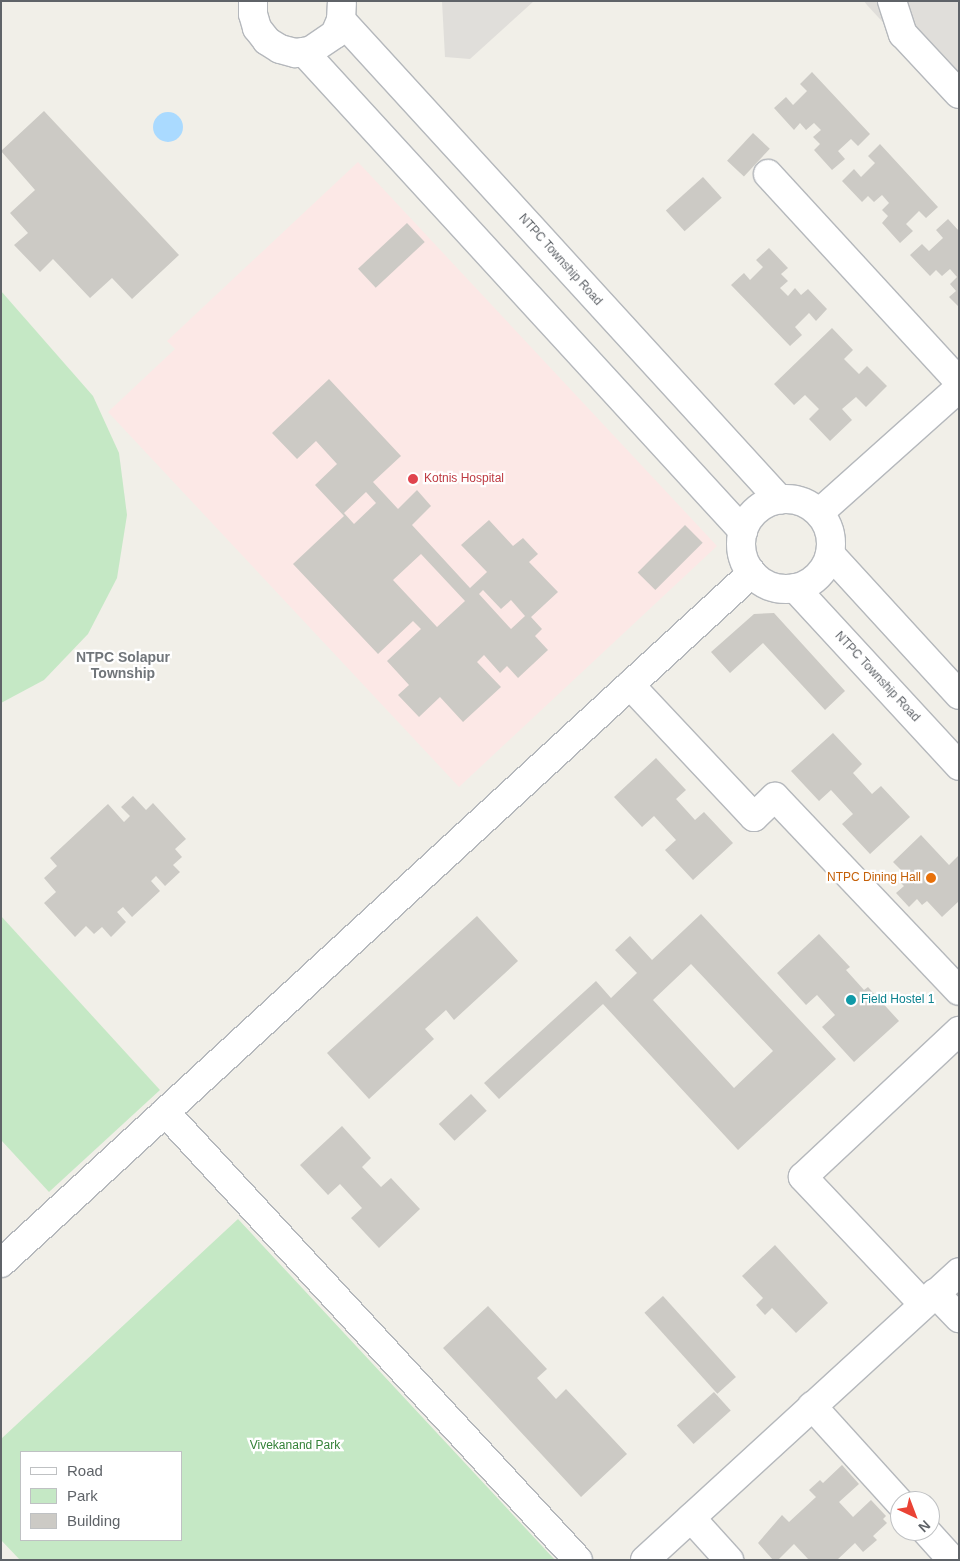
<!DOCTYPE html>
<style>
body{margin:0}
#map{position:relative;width:960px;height:1561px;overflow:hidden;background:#f1efe8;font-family:Arial,sans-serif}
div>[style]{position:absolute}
.industrial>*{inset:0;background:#e0deda}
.medical>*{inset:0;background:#fce8e6}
.green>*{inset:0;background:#c5e8c5}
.water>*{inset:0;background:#aadaff}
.round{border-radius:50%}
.building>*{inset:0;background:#cccac5;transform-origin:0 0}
.roads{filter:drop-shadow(1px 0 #b5b8bc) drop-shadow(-1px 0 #b5b8bc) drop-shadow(0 1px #b5b8bc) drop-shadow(0 -1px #b5b8bc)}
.minor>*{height:28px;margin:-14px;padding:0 14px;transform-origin:14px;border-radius:14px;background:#fff}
.minor>.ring{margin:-14px;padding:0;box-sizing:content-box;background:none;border:28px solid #fff;border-radius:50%}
.dots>*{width:14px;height:14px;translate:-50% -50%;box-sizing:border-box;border:2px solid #fff;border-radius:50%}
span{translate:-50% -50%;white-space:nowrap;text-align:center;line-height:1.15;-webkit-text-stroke:4.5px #fff;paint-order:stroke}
.street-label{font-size:12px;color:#5f6368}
.health-label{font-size:12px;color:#be3a42}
.left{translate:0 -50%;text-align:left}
.food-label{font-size:12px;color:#c56008}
.right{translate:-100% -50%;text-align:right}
.culture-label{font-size:12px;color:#0d838f}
.park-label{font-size:12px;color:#348238}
.neighbourhood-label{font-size:14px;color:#70757a;font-weight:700}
.frame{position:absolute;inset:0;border:2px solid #5f6368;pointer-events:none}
.legend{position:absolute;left:20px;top:1451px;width:162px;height:90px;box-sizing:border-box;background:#fff;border:1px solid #bfc1c3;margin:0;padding:6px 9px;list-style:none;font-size:15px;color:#5f6368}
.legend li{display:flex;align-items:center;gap:10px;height:25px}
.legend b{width:25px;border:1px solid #bfc1c3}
.north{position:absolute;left:890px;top:1491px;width:50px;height:50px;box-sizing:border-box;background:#fff;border:1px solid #bfc1c3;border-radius:50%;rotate:137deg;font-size:14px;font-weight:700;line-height:20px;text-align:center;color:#5f6368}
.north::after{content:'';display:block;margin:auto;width:18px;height:22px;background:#ea4335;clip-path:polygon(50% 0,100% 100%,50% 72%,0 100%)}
</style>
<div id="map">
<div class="industrial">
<div style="clip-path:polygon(442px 1px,534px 1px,470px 59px,445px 57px)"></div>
<div style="clip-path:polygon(864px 1px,959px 1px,959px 105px,867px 5px)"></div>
</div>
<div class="medical">
<div style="clip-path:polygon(358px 162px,717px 546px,459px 787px,108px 412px,175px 349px,167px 341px)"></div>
</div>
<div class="green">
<div style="clip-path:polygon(1px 291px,93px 396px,119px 453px,127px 515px,117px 578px,88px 634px,44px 680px,1px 703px)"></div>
<div style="clip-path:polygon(1px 916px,160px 1090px,49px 1192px,1px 1140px)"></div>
<div style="clip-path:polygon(evenodd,238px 1219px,555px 1560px,20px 1560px,1px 1540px,1px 1439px,238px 1219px,181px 1452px,181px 1540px,21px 1540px,21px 1452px,181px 1452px)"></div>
</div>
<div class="water">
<div class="round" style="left:153px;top:112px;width:30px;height:30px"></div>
</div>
<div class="building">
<div style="clip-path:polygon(812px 72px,870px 134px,858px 146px,851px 139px,838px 151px,845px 159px,832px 170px,814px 150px,820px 144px,813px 137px,821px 130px,814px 123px,806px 130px,800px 123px,794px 130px,774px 108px,786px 97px,793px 105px,807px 91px,800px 84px)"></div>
<div style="clip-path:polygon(44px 111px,179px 255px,132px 299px,112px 278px,90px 298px,53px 259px,40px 272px,14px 245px,28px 233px,10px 213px,35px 190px,1px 151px)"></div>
<div style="left:753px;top:133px;width:23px;height:38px;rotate:43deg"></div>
<div style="clip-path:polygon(880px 144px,938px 207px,926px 218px,919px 211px,906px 224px,913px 231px,900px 243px,882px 223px,888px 216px,882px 210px,889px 203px,882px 195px,874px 202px,868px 196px,862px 202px,842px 181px,854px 169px,861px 177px,875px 163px,868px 156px)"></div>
<div style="left:703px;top:177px;width:28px;height:50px;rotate:48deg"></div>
<div style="clip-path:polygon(948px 219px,959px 231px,959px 307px,949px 297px,956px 291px,950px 284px,957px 277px,950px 269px,942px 276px,936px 270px,930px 276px,910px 255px,922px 244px,929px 251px,943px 238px,936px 230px)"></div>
<div style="left:407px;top:223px;width:26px;height:67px;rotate:47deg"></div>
<div style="clip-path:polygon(769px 248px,788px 268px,781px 274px,788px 281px,780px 288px,788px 296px,795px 288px,801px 295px,808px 289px,827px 309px,816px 321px,809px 313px,795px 327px,802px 335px,790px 346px,731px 285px,744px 273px,750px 280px,763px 267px,756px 260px)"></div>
<div style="clip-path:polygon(832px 328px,853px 350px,844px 359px,859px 374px,867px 366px,887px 386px,866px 407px,856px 397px,842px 409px,852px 420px,830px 441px,809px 419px,819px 409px,805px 395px,794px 405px,774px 384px)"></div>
<div style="clip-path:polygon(evenodd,329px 379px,401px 456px,373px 482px,398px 509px,417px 490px,431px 506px,412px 525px,470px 588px,487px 572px,461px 545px,489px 520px,513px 546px,523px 538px,538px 554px,529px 562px,558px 592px,531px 617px,542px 629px,535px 636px,548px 650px,518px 678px,507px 666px,500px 673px,484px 655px,477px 662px,501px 687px,463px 722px,440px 697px,419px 717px,398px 695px,409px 685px,387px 661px,421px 629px,413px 621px,378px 654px,293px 564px,344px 516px,315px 485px,337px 464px,316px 441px,297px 459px,272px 433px,329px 379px,366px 492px,376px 503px,354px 524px,344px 513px,366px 492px,329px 379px,421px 554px,465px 601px,437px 627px,393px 580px,421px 554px,329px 379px,483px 590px,501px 609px,511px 600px,525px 616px,511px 629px,479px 594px,483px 590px)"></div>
<div style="left:685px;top:525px;width:25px;height:67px;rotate:45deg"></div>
<div style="clip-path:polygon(774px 613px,845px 691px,825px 710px,763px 643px,730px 673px,711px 652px,754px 614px)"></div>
<div style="clip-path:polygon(833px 733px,862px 764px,853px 773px,872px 794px,881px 786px,910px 817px,870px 854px,842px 824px,853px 814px,831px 790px,819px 801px,791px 771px)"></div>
<div style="clip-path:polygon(656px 758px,686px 790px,676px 799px,695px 820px,704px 812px,733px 843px,693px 880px,665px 850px,676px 840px,654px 816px,642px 827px,614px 797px)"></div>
<div style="clip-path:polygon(133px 796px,146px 810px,153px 803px,186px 839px,175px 849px,182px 857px,173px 865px,180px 872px,165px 886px,156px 876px,151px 881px,160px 891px,132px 917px,123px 907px,117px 912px,126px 922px,111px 937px,102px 927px,94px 934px,86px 926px,75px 937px,44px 903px,56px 892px,44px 878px,57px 866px,50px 858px,108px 804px,124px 822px,130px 816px,121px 807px)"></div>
<div style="clip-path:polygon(921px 835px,949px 865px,959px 855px,959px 901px,942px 917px,927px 901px,922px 905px,917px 899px,909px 907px,896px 893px,904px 886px,899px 881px,906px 875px,893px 862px)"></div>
<div style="clip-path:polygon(evenodd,701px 914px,836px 1059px,738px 1150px,603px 1004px,499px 1099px,484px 1083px,596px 981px,611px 998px,637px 973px,615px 950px,630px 936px,652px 960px,701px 914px,691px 964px,773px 1051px,734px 1088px,653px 1000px,691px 964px)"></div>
<div style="clip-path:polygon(477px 916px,518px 961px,454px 1020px,446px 1010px,425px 1029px,434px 1039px,369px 1099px,327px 1053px)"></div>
<div style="clip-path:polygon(819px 934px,850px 967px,846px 970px,864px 990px,868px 987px,899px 1021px,854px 1062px,822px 1027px,835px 1015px,817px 995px,806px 1005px,777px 973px)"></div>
<div style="left:471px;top:1094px;width:23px;height:44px;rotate:47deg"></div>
<div style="clip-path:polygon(342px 1126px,371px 1158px,362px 1167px,381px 1187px,391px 1178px,420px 1209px,379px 1248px,351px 1218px,362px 1208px,340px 1184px,328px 1195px,300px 1165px)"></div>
<div style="clip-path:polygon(775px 1245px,828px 1303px,796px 1333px,772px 1308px,765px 1315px,756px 1305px,763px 1298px,742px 1276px)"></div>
<div style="left:663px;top:1296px;width:109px;height:25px;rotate:48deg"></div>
<div style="clip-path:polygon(488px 1306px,547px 1369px,537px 1378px,556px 1399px,566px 1389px,627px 1454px,581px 1497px,443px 1348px)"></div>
<div style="left:714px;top:1392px;width:25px;height:50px;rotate:48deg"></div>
<div style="clip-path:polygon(842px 1465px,859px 1484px,839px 1502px,853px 1517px,871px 1500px,886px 1516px,883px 1519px,887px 1523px,873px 1536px,877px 1540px,863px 1552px,855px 1543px,837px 1560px,809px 1560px,794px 1544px,778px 1560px,773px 1560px,758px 1543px,782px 1515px,789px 1522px,816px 1497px,809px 1490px,820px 1480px,823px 1483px)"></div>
</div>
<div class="roads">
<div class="minor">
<div style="left:253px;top:1px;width:13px;rotate:90deg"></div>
<div style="left:253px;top:14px;width:15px;rotate:74deg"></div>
<div style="left:257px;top:28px;width:16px;rotate:52deg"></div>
<div style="left:267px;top:41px;width:15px;rotate:32deg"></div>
<div style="left:280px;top:49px;width:16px;rotate:15deg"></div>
<div style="left:295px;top:53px;width:15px;rotate:-8deg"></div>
<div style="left:310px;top:51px;width:30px;rotate:-34deg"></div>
<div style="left:335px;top:34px;width:15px;rotate:-67deg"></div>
<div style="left:341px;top:20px;width:17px;rotate:-87deg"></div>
<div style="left:892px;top:1px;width:35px;rotate:72deg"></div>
<div style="left:903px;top:34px;width:82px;rotate:47deg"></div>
<div style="left:341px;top:20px;width:650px;rotate:47.55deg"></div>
<div style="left:304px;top:52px;width:650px;rotate:47.49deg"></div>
<div style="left:768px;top:174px;width:282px;rotate:47.4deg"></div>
<div class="ring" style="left:741px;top:499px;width:62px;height:62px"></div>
<div style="left:819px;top:513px;width:188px;rotate:-41.8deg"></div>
<div style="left:830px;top:554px;width:191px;rotate:47.5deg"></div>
<div style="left:795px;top:588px;width:242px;rotate:47.3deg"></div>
<div style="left:630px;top:685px;width:181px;rotate:46.8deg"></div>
<div style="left:754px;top:817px;width:29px;rotate:-44deg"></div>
<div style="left:775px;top:797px;width:267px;rotate:46.5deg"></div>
<div style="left:165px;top:1112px;width:609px;rotate:47.33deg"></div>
<div style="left:1px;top:1263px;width:1020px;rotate:-42.58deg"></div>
<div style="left:935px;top:1293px;width:35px;rotate:46deg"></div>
<div style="left:923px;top:1304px;width:175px;rotate:-133.4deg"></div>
<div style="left:803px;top:1177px;width:214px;rotate:-43.1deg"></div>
<div style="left:812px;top:1406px;width:131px;rotate:47.8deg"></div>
<div style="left:691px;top:1518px;width:57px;rotate:47.9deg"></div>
<div style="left:926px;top:1531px;width:39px;rotate:48deg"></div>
<div style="left:645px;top:1560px;width:426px;rotate:-42.5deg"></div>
</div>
</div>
<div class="dots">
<div style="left:413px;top:479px;background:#e0444e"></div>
<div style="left:931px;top:878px;background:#e8710a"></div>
<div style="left:851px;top:1000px;background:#0f9aa8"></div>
</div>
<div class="street-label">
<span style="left:560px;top:260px;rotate:48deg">NTPC Township Road</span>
<span style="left:877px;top:677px;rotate:47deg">NTPC Township Road</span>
</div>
<div class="health-label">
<span class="left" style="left:424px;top:479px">Kotnis Hospital</span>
</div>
<div class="food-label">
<span class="right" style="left:921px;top:878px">NTPC Dining Hall</span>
</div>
<div class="culture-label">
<span class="left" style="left:861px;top:1000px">Field Hostel 1</span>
</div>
<div class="park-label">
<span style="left:295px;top:1446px">Vivekanand Park</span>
</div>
<div class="neighbourhood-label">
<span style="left:123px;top:665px">NTPC Solapur<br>Township</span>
</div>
<div class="frame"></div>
<ul class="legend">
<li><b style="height:6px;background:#fff"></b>Road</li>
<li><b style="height:14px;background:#c5e8c5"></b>Park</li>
<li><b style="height:14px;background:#cccac5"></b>Building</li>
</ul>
<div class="north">N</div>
</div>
